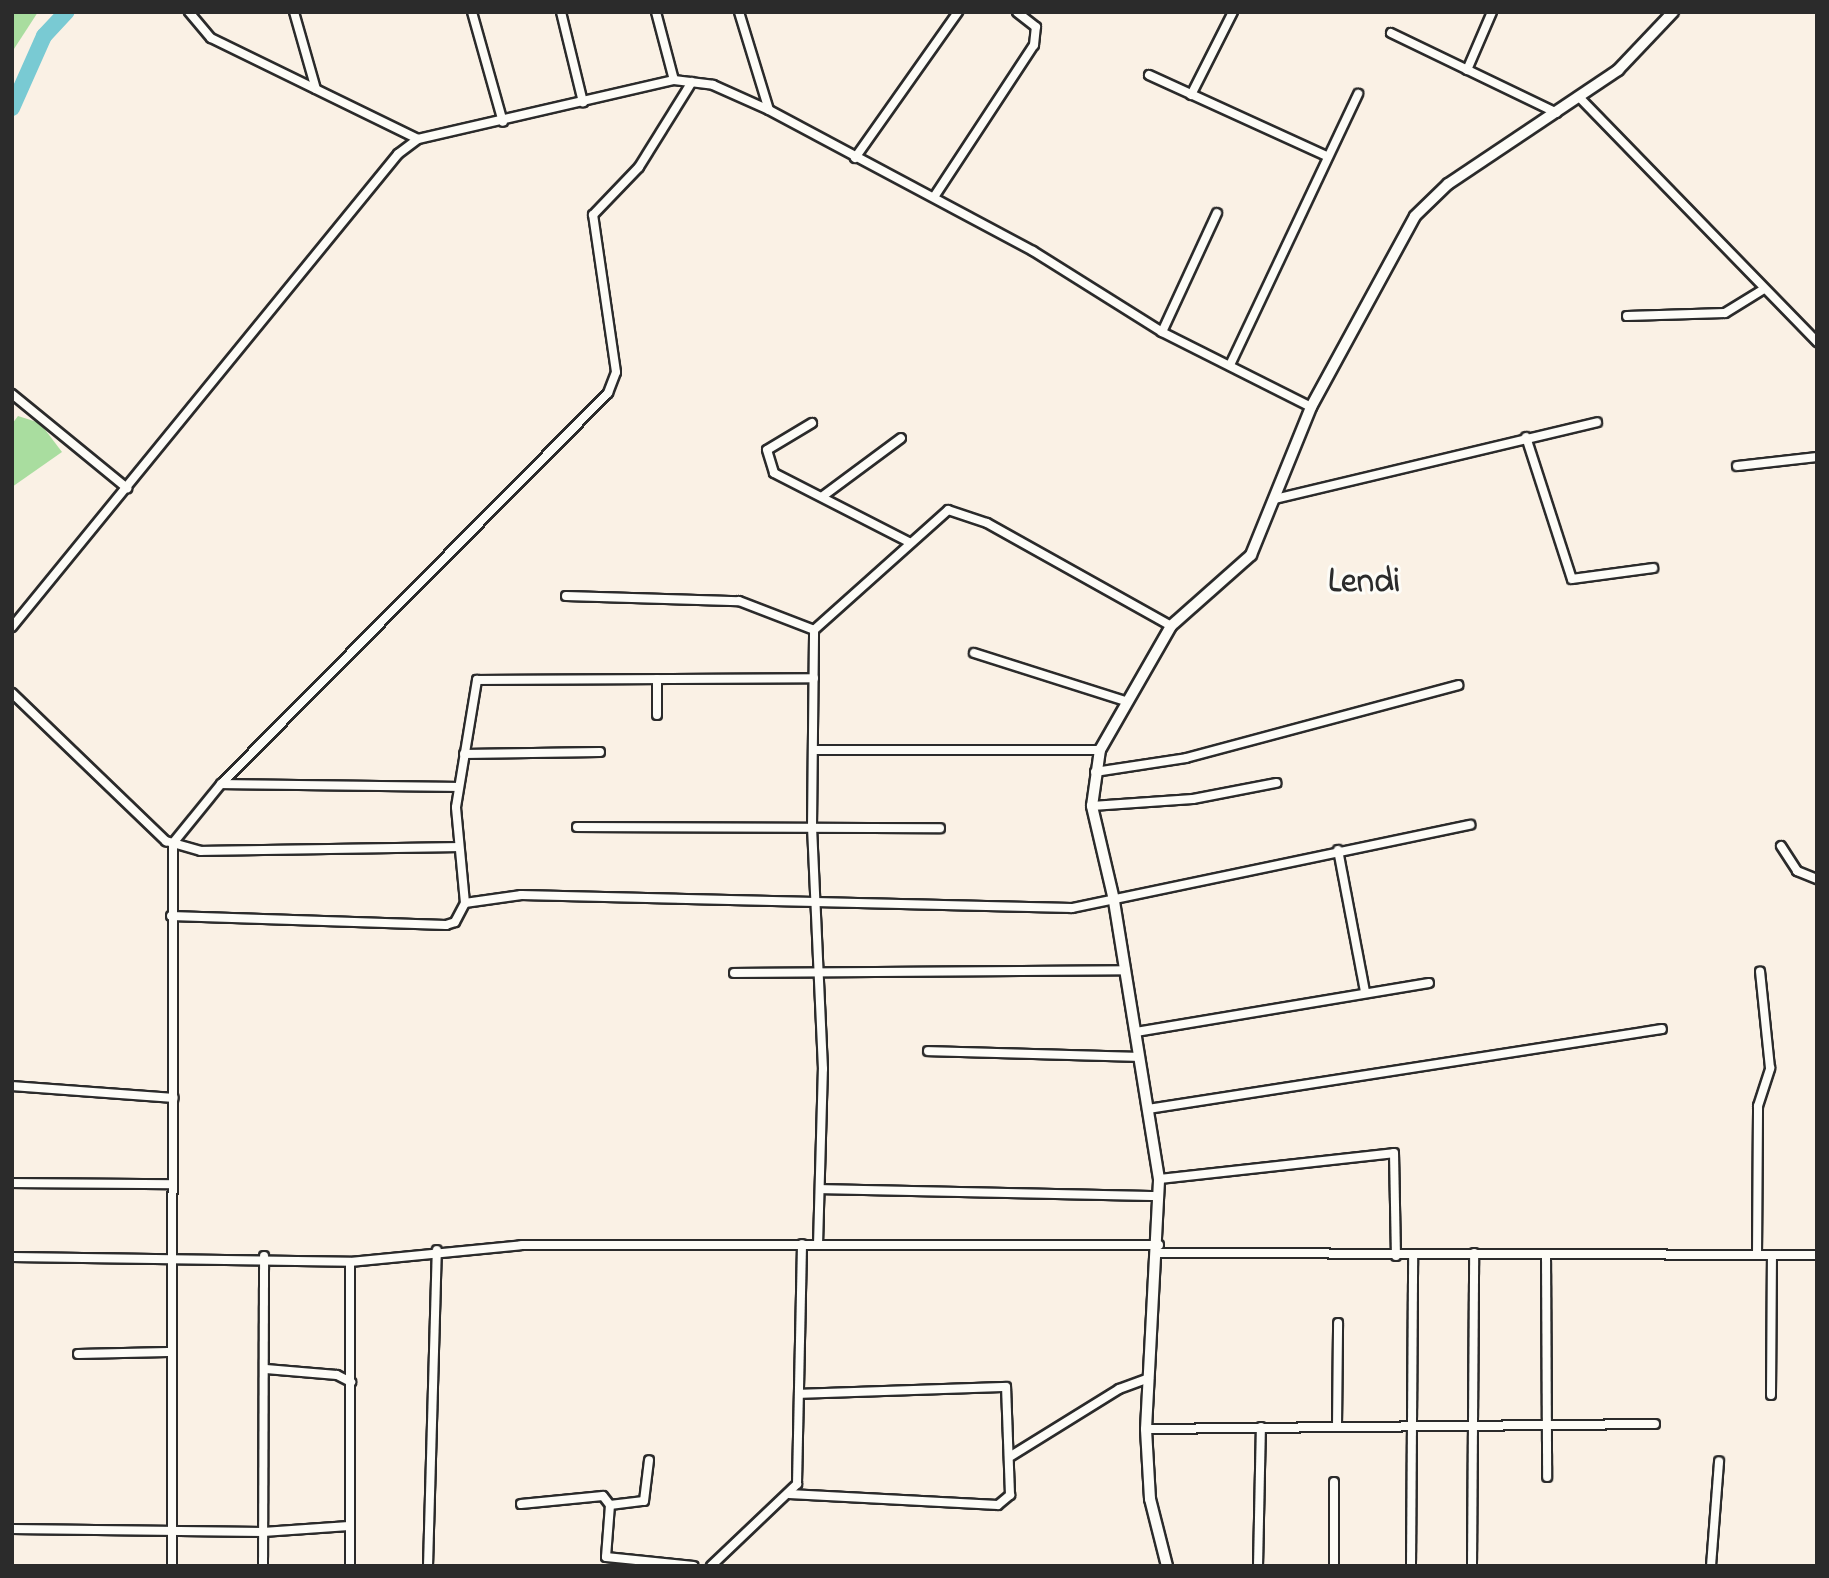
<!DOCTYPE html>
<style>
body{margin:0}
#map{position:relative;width:1829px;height:1578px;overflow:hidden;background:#faf1e5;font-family:"Indie Flower",sans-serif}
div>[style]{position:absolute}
.green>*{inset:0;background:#a9dd9f}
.river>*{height:16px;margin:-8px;padding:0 8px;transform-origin:8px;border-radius:8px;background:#79cad3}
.roads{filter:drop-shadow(2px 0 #2b2b2b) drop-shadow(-2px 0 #2b2b2b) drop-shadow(0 2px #2b2b2b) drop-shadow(0 -2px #2b2b2b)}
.street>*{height:8px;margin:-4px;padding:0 4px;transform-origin:4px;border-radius:4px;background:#fdfcf7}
.secondary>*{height:10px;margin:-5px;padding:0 5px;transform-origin:5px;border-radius:5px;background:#fdfcf7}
span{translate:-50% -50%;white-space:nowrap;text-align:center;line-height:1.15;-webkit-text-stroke:6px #fdfcf7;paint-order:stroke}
.quarter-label{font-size:35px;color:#2b2b2b;font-weight:700}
.frame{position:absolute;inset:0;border:14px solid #2b2b2b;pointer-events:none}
</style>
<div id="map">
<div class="green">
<div style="clip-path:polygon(12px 12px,38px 12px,12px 52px)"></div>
<div style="clip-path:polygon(18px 416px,40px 423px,62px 452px,12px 487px,12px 424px)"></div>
</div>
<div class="river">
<div style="left:12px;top:108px;width:79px;rotate:-66deg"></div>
<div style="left:44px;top:36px;width:33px;rotate:-47deg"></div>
</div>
<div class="roads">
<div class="street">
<div style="left:189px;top:12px;width:34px;rotate:50deg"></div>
<div style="left:211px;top:38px;width:230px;rotate:26deg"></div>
<div style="left:294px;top:12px;width:80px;rotate:74.1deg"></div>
<div style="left:472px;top:12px;width:114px;rotate:74.3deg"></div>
<div style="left:561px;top:12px;width:93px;rotate:76.3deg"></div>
<div style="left:656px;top:12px;width:70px;rotate:75.2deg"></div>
<div style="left:739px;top:12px;width:102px;rotate:73deg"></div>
<div style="left:1391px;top:33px;width:184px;rotate:25.7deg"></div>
<div style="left:1467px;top:70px;width:63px;rotate:-66.7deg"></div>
<div style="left:1149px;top:75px;width:196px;rotate:24.5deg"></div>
<div style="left:1191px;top:95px;width:93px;rotate:-63.2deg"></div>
<div style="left:1579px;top:97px;width:342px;rotate:45.8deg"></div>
<div style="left:855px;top:158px;width:179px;rotate:-54.8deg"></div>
<div style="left:934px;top:197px;width:182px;rotate:-56.7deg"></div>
<div style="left:1034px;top:45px;width:18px;rotate:-84deg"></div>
<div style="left:1036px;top:27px;width:24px;rotate:-142deg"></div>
<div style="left:1627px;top:316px;width:98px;rotate:-1.8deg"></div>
<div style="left:1725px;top:313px;width:46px;rotate:-31.6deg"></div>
<div style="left:1162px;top:332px;width:131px;rotate:-65.2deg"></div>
<div style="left:1230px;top:365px;width:300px;rotate:-64.7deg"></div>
<div style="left:12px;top:394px;width:149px;rotate:39.3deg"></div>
<div style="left:812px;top:423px;width:52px;rotate:149deg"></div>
<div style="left:767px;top:450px;width:24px;rotate:73deg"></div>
<div style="left:774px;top:473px;width:152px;rotate:27.1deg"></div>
<div style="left:1526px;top:437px;width:149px;rotate:72.1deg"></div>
<div style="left:1572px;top:579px;width:82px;rotate:-7.7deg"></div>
<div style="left:1737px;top:466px;width:81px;rotate:-6.4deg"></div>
<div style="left:823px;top:496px;width:97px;rotate:-36.6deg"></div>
<div style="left:1275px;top:499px;width:331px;rotate:-13.4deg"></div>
<div style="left:566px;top:596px;width:173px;rotate:1.7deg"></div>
<div style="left:739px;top:601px;width:80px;rotate:21.1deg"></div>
<div style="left:12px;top:627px;width:611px;rotate:-50.78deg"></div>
<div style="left:398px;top:154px;width:25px;rotate:-37deg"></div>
<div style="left:418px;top:139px;width:263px;rotate:-13deg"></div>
<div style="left:674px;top:80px;width:39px;rotate:7deg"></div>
<div style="left:713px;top:85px;width:61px;rotate:24.1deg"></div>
<div style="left:769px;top:110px;width:299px;rotate:28.1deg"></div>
<div style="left:1033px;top:251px;width:152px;rotate:32.1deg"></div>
<div style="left:1162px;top:332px;width:167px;rotate:26.7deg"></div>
<div style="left:974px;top:653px;width:158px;rotate:17.6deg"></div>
<div style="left:657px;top:679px;width:36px;rotate:90deg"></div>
<div style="left:12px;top:693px;width:214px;rotate:43.9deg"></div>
<div style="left:166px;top:841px;width:36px;rotate:16deg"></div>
<div style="left:201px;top:851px;width:257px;rotate:-0.9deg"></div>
<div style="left:813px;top:750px;width:287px"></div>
<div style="left:464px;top:754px;width:136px;rotate:-0.8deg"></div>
<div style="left:1095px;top:772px;width:92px;rotate:-8.7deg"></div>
<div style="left:1186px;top:758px;width:282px;rotate:-15deg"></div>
<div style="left:221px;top:784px;width:237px;rotate:0.7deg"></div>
<div style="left:1092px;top:806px;width:101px;rotate:-4deg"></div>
<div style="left:1193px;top:799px;width:85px;rotate:-10.9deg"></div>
<div style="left:577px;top:827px;width:363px;rotate:0.2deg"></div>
<div style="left:1781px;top:846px;width:30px;rotate:57deg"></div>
<div style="left:1797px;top:871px;width:22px;rotate:22deg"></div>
<div style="left:1338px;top:850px;width:145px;rotate:79.2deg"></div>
<div style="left:465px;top:903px;width:96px;rotate:-95.4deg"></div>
<div style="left:456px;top:807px;width:129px;rotate:-80.6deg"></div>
<div style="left:477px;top:680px;width:337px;rotate:-0.3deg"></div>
<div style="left:171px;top:916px;width:275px;rotate:1.9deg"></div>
<div style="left:446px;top:925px;width:9px;rotate:-18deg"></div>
<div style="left:455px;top:922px;width:21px;rotate:-62deg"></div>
<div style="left:465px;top:903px;width:57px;rotate:-8.1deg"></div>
<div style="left:521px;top:895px;width:551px;rotate:1.35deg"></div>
<div style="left:1072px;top:908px;width:407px;rotate:-11.8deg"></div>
<div style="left:734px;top:973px;width:392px;rotate:-0.4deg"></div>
<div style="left:1136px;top:1032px;width:297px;rotate:-9.5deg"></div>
<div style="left:928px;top:1051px;width:210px;rotate:1.6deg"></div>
<div style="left:12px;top:1086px;width:162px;rotate:4.2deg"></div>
<div style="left:1148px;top:1109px;width:520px;rotate:-8.85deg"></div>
<div style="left:1159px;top:1179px;width:236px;rotate:-6.3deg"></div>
<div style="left:1394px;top:1153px;width:103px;rotate:88.9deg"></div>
<div style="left:12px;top:1183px;width:161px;rotate:0.4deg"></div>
<div style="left:820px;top:1189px;width:339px;rotate:1.2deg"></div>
<div style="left:818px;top:1245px;width:176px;rotate:-88.4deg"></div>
<div style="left:823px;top:1069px;width:242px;rotate:-92.6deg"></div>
<div style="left:812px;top:827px;width:197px;rotate:-89.4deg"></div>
<div style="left:814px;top:630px;width:180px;rotate:-41.8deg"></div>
<div style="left:948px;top:510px;width:41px;rotate:18.4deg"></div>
<div style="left:987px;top:523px;width:211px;rotate:29.2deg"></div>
<div style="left:1159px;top:1253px;width:658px;rotate:0.17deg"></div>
<div style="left:1546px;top:1255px;width:222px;rotate:89.7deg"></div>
<div style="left:1757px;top:1255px;width:149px;rotate:-89.6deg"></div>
<div style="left:1758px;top:1106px;width:40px;rotate:-72deg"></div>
<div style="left:1770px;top:1068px;width:97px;rotate:-95.9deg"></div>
<div style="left:12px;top:1257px;width:338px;rotate:0.8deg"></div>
<div style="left:350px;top:1262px;width:173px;rotate:-5.6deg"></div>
<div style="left:522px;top:1245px;width:637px"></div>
<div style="left:78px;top:1354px;width:90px;rotate:-1.3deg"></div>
<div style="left:266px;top:1369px;width:71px;rotate:4.8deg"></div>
<div style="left:337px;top:1375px;width:16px;rotate:27deg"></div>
<div style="left:1771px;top:1395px;width:139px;rotate:-89.6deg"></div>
<div style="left:1337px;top:1426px;width:103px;rotate:-89.4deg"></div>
<div style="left:1146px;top:1429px;width:509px;rotate:-0.56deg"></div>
<div style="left:1011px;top:1456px;width:127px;rotate:-31.8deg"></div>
<div style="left:1119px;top:1389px;width:32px;rotate:-20deg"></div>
<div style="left:789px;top:1494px;width:209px;rotate:3deg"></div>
<div style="left:998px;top:1505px;width:16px;rotate:-40deg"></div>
<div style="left:1010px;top:1495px;width:108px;rotate:-92.1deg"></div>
<div style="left:1006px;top:1387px;width:207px;rotate:178.1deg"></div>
<div style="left:521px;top:1504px;width:82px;rotate:-5.6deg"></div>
<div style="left:603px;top:1496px;width:11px;rotate:52deg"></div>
<div style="left:610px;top:1505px;width:52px;rotate:94.4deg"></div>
<div style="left:606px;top:1557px;width:88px;rotate:5.8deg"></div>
<div style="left:610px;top:1505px;width:34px;rotate:-7deg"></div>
<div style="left:644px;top:1501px;width:41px;rotate:-83deg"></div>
<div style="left:12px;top:1529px;width:251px;rotate:0.7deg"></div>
<div style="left:263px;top:1532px;width:86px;rotate:-4deg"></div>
<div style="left:172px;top:1566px;width:723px;rotate:-89.92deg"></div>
<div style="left:173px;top:843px;width:76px;rotate:-50.9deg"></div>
<div style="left:221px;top:784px;width:550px;rotate:-45.29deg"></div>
<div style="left:608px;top:393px;width:22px;rotate:-69deg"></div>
<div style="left:616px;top:372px;width:159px;rotate:-98.3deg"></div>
<div style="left:593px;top:215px;width:66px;rotate:-46.2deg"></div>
<div style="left:639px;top:167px;width:100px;rotate:-58.1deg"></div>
<div style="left:263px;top:1566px;width:310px;rotate:-89.8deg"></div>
<div style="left:350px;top:1566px;width:304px;rotate:-90deg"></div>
<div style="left:428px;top:1566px;width:316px;rotate:-88.4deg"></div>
<div style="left:711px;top:1566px;width:119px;rotate:-43.6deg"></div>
<div style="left:797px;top:1484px;width:240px;rotate:-88.8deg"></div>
<div style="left:1258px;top:1566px;width:139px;rotate:-88.8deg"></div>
<div style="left:1334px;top:1566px;width:84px;rotate:-90deg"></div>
<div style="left:1411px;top:1566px;width:309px;rotate:-89.6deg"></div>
<div style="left:1472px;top:1566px;width:313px;rotate:-89.6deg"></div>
<div style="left:1711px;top:1566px;width:105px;rotate:-85.6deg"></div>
</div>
<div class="secondary">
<div style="left:1167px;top:1566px;width:69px;rotate:-104.2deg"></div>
<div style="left:1150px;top:1499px;width:70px;rotate:-93.3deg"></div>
<div style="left:1146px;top:1429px;width:250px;rotate:-87deg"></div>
<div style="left:1159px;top:1179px;width:283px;rotate:-99.2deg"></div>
<div style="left:1114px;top:900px;width:97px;rotate:-103.2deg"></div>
<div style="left:1092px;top:806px;width:57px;rotate:-81.9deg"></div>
<div style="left:1100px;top:750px;width:143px;rotate:-60.2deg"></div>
<div style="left:1171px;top:626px;width:107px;rotate:-41.6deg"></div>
<div style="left:1251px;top:555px;width:160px;rotate:-67.9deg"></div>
<div style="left:1311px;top:407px;width:217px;rotate:-61.4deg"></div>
<div style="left:1415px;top:216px;width:46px;rotate:-44.1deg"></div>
<div style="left:1448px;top:184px;width:205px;rotate:-33.8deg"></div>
<div style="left:1618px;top:70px;width:80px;rotate:-46.5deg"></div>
</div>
</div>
<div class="quarter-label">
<span style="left:1364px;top:583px">Lendi</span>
</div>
<div class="frame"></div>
</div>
